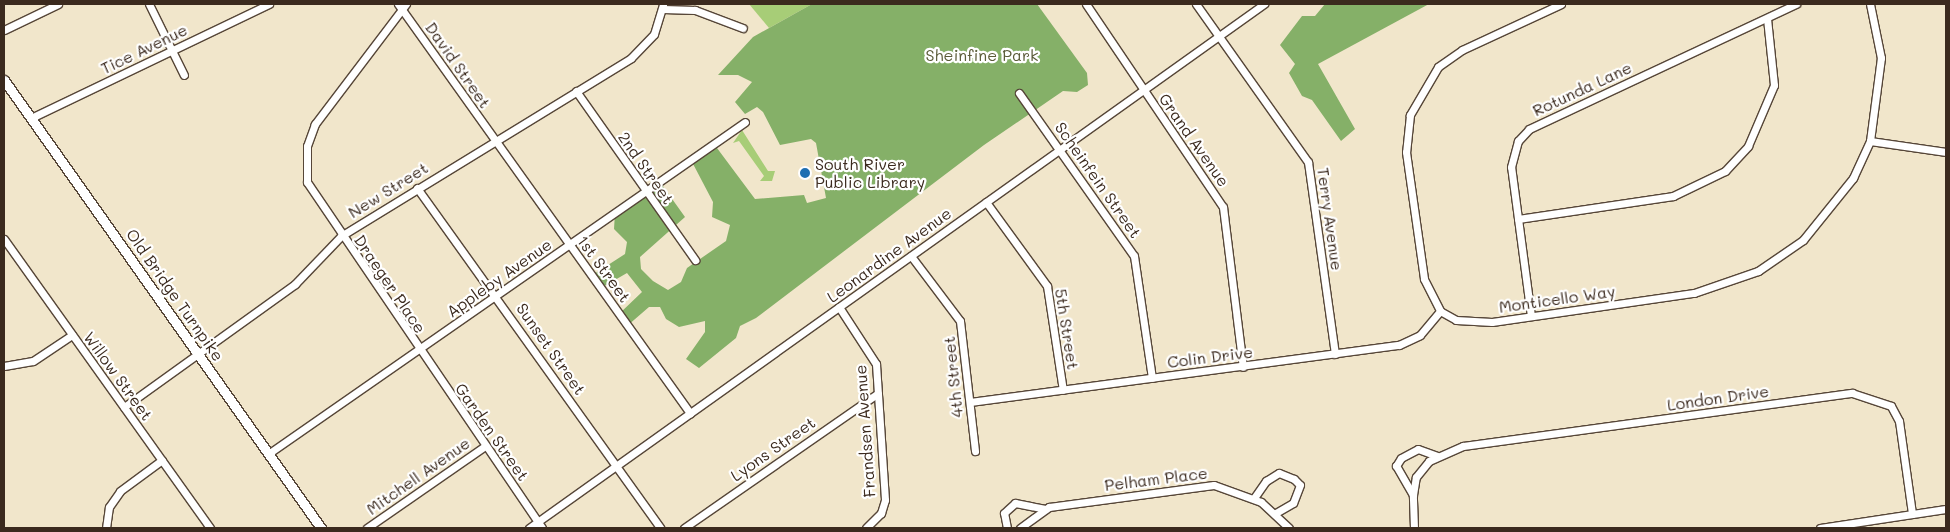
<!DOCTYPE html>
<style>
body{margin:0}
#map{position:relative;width:1950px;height:532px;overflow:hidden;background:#f1e6cb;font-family:Mali,sans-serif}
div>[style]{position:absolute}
.green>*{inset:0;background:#a7cd77}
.forest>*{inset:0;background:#85b068}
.roads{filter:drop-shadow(1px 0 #564638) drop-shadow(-1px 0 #564638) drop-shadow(0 1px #564638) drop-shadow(0 -1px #564638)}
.minor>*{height:7px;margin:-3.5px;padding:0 3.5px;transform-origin:3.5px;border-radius:3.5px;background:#fff}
.tertiary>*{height:9px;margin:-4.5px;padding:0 4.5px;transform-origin:4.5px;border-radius:4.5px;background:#fff}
.dots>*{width:14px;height:14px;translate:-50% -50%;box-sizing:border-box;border:2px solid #fff;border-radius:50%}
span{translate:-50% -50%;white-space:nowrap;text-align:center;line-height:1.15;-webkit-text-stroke:4.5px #fff;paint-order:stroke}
.street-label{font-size:16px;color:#3b2a1e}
.park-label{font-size:16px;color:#5b5b39}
.poi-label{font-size:16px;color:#3b2a1e}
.left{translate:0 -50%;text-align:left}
.frame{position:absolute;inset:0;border:5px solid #3b2a1e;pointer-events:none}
</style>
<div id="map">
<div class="green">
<div style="clip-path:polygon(749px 4px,812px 4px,769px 28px)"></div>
<div style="clip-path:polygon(742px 130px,768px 171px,775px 171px,772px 181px,760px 181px,764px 176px,739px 141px,733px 143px)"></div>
</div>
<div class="forest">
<div style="clip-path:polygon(812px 4px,1037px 4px,1087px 73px,1088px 85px,1077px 92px,1063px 91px,984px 145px,756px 318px,740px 326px,736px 338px,699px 368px,686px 359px,705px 332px,705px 321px,679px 327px,666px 319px,660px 307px,649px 307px,627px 326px,619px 314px,642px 292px,627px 273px,601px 288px,591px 276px,625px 254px,627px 242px,614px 229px,615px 213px,660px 182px,685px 217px,640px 257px,641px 269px,653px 281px,668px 290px,681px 282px,687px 268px,726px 241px,730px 225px,712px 217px,713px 202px,691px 160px,714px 144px,755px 199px,804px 195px,807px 203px,826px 198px,816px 143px,811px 139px,780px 145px,763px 112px,757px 107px,745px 114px,735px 102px,752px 82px,738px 75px,718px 75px,753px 37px)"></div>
<div style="clip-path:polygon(1325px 4px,1429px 4px,1318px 64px,1355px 129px,1341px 141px,1312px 100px,1302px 96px,1289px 73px,1295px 64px,1280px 45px,1302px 16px,1315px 16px)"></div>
</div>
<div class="roads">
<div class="minor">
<div style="left:149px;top:4px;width:79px;rotate:63.8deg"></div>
<div style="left:398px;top:4px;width:503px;rotate:54.48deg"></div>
<div style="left:406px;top:4px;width:151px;rotate:127.2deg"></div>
<div style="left:315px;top:124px;width:23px;rotate:110deg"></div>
<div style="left:307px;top:146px;width:36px;rotate:90deg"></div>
<div style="left:307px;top:182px;width:418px;rotate:55.8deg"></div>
<div style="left:1086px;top:4px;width:245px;rotate:56deg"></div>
<div style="left:1223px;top:207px;width:161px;rotate:82.9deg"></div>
<div style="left:1196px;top:4px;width:194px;rotate:54.7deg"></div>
<div style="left:1308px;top:162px;width:194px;rotate:82deg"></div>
<div style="left:1561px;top:4px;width:109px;rotate:155.1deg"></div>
<div style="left:1462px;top:50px;width:29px;rotate:145deg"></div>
<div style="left:1438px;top:67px;width:56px;rotate:120.3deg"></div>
<div style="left:1410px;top:115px;width:37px;rotate:96deg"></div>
<div style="left:1406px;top:152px;width:128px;rotate:81.9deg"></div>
<div style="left:1424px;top:279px;width:36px;rotate:63deg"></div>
<div style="left:1440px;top:311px;width:18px;rotate:29deg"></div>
<div style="left:1456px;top:320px;width:36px;rotate:3deg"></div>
<div style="left:1492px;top:322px;width:204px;rotate:-8.2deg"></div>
<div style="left:1694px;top:293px;width:68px;rotate:-19deg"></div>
<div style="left:1758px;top:271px;width:55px;rotate:-34.6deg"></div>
<div style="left:1803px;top:240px;width:80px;rotate:-51.1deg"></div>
<div style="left:1853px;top:178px;width:41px;rotate:-65.3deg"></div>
<div style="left:1870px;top:141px;width:84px;rotate:-82.5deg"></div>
<div style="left:1881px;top:58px;width:55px;rotate:-101.5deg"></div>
<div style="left:663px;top:9px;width:32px;rotate:2deg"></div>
<div style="left:695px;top:10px;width:51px;rotate:20.6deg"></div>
<div style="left:4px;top:30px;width:60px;rotate:-25.7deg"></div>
<div style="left:576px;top:91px;width:207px;rotate:54.8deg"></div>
<div style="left:1019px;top:93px;width:199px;rotate:54.8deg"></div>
<div style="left:1134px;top:256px;width:123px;rotate:81.6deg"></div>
<div style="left:31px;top:118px;width:264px;rotate:-25.6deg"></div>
<div style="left:1870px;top:141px;width:77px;rotate:8.2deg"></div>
<div style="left:417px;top:188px;width:418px;rotate:54.4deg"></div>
<div style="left:986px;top:202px;width:104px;rotate:54deg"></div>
<div style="left:1047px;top:286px;width:105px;rotate:81.3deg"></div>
<div style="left:1518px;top:219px;width:157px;rotate:-8.4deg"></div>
<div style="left:1673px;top:196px;width:58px;rotate:-25.7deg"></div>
<div style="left:1725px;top:171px;width:34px;rotate:-47deg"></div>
<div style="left:1748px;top:146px;width:66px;rotate:-66.9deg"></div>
<div style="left:1774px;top:85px;width:67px;rotate:-96deg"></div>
<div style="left:4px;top:239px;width:355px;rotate:54.5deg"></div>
<div style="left:911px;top:256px;width:81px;rotate:53deg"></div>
<div style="left:960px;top:321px;width:131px;rotate:83.4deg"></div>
<div style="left:839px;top:307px;width:68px;rotate:57deg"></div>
<div style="left:876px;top:364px;width:136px;rotate:86.2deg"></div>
<div style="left:885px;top:500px;width:14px;rotate:107deg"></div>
<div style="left:881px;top:513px;width:21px;rotate:135deg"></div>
<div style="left:1531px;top:316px;width:150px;rotate:-97.6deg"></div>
<div style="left:1511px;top:167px;width:27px;rotate:-75deg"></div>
<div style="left:1518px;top:141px;width:16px;rotate:-47deg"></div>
<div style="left:1529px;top:129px;width:295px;rotate:-25.1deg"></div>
<div style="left:4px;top:366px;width:29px;rotate:-10deg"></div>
<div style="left:33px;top:361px;width:47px;rotate:-33.7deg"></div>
<div style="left:970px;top:402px;width:433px;rotate:-7.6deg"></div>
<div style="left:1399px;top:345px;width:23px;rotate:-25deg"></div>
<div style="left:1420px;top:335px;width:31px;rotate:-50deg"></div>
<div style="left:124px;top:407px;width:211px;rotate:-35.7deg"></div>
<div style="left:295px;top:284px;width:66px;rotate:-46.2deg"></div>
<div style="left:341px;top:236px;width:340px;rotate:-31.5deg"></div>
<div style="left:631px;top:58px;width:33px;rotate:-46deg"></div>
<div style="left:654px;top:34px;width:31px;rotate:-73deg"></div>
<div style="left:268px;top:454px;width:581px;rotate:-34.84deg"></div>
<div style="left:1413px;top:495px;width:18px;rotate:-81deg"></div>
<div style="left:1416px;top:477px;width:21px;rotate:-51deg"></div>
<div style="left:1429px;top:461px;width:37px;rotate:-24deg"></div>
<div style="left:1463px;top:446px;width:393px;rotate:-7.8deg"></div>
<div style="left:1852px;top:393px;width:41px;rotate:18.4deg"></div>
<div style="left:1891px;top:406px;width:17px;rotate:62deg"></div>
<div style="left:1899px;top:421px;width:94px;rotate:82deg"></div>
<div style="left:1254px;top:498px;width:21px;rotate:-55deg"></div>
<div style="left:1266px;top:481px;width:15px;rotate:-32deg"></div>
<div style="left:1279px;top:473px;width:16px;rotate:22deg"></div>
<div style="left:1294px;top:479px;width:8px;rotate:45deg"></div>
<div style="left:1300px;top:485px;width:19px;rotate:111deg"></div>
<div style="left:1293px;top:503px;width:20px;rotate:150deg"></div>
<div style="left:106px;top:528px;width:21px;rotate:-82deg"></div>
<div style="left:109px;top:507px;width:19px;rotate:-55deg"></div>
<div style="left:120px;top:491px;width:52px;rotate:-36.4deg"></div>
<div style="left:367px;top:528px;width:144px;rotate:-34.8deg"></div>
<div style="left:529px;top:528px;width:903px;rotate:-35.49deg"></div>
<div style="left:684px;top:528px;width:236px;rotate:-34.8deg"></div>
<div style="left:1007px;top:528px;width:15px;rotate:-101deg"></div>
<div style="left:1004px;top:513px;width:15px;rotate:-42deg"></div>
<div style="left:1015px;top:503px;width:31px;rotate:11deg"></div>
<div style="left:1020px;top:528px;width:36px;rotate:-36deg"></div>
<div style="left:1049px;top:507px;width:166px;rotate:-7.6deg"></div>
<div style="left:1214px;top:485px;width:50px;rotate:19.9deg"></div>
<div style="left:1261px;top:502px;width:38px;rotate:43deg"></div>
<div style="left:1414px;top:528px;width:33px;rotate:-92deg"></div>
<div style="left:1413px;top:495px;width:34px;rotate:-120deg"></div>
<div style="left:1396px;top:466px;width:9px;rotate:-58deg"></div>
<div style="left:1401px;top:458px;width:19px;rotate:-28deg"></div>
<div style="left:1418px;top:449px;width:20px;rotate:20deg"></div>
<div style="left:1820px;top:528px;width:127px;rotate:-8.6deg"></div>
</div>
<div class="tertiary">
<div style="left:4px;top:80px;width:549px;rotate:54.72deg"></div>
</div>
</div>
<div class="dots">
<div style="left:805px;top:173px;background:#1f6fb2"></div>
</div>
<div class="street-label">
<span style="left:144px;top:49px;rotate:-26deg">Tice Avenue</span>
<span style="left:458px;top:65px;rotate:55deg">David Street</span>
<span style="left:1582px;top:89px;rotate:-25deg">Rotunda Lane</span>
<span style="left:1194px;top:140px;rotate:55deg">Grand Avenue</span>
<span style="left:646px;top:168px;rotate:55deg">2nd Street</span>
<span style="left:1098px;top:180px;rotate:55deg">Scheinfein Street</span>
<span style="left:388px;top:190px;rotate:-32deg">New Street</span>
<span style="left:1330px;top:219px;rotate:82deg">Terry Avenue</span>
<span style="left:889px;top:255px;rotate:-36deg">Leonardine Avenue</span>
<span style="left:604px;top:269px;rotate:54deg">1st Street</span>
<span style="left:499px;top:278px;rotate:-35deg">Appleby Avenue</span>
<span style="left:390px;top:284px;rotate:56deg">Draeger Place</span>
<span style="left:175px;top:295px;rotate:55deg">Old Bridge Turnpike</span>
<span style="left:1557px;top:299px;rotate:-8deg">Monticello Way</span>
<span style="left:1067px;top:329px;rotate:81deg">5th Street</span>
<span style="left:551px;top:349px;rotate:55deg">Sunset Street</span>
<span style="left:1210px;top:357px;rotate:-7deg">Colin Drive</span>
<span style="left:118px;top:376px;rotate:54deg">Willow Street</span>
<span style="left:953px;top:377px;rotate:-96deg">4th Street</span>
<span style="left:1718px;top:398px;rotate:-8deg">London Drive</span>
<span style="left:865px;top:431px;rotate:-94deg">Frandsen Avenue</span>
<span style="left:492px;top:432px;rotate:55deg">Garden Street</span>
<span style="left:773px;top:449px;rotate:-35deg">Lyons Street</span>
<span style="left:418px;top:476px;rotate:-35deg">Mitchell Avenue</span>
<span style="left:1156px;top:479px;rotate:-7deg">Pelham Place</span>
</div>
<div class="park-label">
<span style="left:982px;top:55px">Sheinfine Park</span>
</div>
<div class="poi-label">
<span class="left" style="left:815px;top:173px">South River<br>Public Library</span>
</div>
<div class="frame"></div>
</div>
